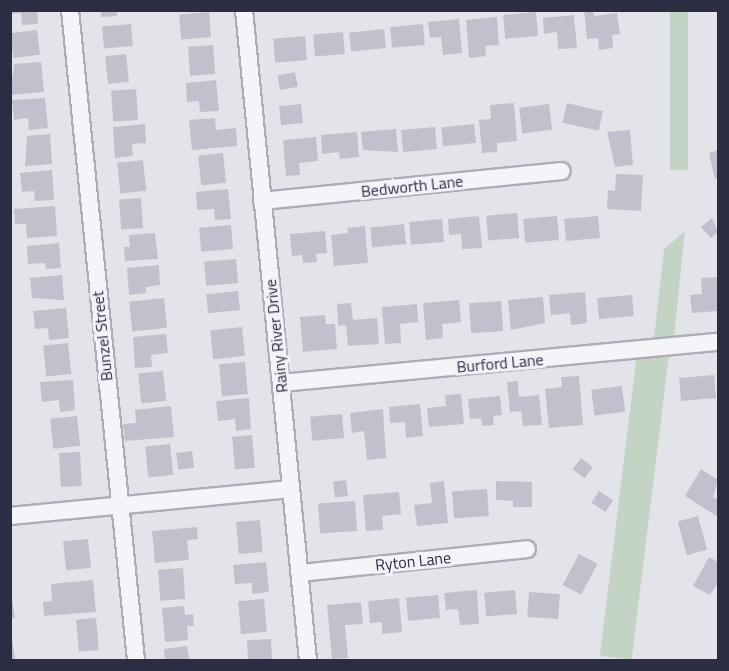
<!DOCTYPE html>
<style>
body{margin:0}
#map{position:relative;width:729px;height:671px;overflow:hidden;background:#e3e4ea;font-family:"Titillium Web",sans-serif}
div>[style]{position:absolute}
.green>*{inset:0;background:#c4d4c4;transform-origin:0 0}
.building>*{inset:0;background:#c0c1cd;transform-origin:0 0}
.roads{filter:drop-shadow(2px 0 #acadb8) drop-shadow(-2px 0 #acadb8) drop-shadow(0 2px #acadb8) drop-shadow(0 -2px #acadb8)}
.minor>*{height:16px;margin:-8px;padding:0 8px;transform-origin:8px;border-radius:8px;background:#f5f5f9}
span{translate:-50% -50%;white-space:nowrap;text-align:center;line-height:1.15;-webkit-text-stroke:6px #f2f3f8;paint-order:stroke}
.street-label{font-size:16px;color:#2b2d42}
.frame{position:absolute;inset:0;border:12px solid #2b2d42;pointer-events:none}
</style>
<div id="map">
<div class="green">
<div style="left:670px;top:11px;width:18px;height:159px"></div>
<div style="clip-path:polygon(685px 231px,674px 336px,654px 338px,664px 249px)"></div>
<div style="left:669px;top:355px;width:307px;height:32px;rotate:97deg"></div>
</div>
<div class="building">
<div style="clip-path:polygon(10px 10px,37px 10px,38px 24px,22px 25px,21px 13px,10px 14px)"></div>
<div style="clip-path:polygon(101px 10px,117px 10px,117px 16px,101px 17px)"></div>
<div style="clip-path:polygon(584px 10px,593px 10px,594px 16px,617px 13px,620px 34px,612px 35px,613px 48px,599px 50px,598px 38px,587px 39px)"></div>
<div style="left:209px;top:12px;width:25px;height:30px;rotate:85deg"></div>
<div style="left:536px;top:12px;width:24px;height:33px;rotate:85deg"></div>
<div style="clip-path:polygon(574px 15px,577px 48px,558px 49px,557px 32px,544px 34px,543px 18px)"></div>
<div style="clip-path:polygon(497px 17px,499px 45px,485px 46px,486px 56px,469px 58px,466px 20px)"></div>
<div style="clip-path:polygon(459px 19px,462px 53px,443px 55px,441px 37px,430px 38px,428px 22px)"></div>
<div style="left:131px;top:24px;width:22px;height:29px;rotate:85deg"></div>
<div style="left:423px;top:24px;width:21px;height:33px;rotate:85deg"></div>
<div style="left:384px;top:29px;width:19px;height:35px;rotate:84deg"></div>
<div style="left:37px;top:30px;width:25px;height:27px;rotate:83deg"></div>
<div style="left:343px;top:32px;width:22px;height:30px;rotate:85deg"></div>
<div style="left:305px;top:36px;width:24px;height:32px;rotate:85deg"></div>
<div style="left:213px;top:45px;width:29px;height:25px;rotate:86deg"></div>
<div style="left:126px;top:54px;width:28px;height:21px;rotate:84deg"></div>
<div style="clip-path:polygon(41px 62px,44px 92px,10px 95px,14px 64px)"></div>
<div style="left:295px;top:72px;width:15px;height:18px;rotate:79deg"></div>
<div style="clip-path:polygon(216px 80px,219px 111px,200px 112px,199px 101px,187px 102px,186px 83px)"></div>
<div style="left:136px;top:89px;width:31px;height:25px;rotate:86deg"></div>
<div style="clip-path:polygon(45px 98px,48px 128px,29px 130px,28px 118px,14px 120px,12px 100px)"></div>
<div style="clip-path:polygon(514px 103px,517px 141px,497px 143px,497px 152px,482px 153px,479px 120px,491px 119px,490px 105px)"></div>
<div style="left:567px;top:103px;width:37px;height:20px;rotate:13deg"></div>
<div style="left:301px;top:104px;width:19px;height:22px;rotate:84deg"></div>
<div style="left:549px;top:104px;width:26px;height:30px;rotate:83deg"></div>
<div style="clip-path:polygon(215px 118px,216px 130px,236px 128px,237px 146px,192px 150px,189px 120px)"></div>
<div style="clip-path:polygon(145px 124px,146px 143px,132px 144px,133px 156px,115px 158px,113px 127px)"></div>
<div style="left:474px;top:124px;width:19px;height:33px;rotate:84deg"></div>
<div style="left:435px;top:127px;width:22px;height:34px;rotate:85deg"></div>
<div style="clip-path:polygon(396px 129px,398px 152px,363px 150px,361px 132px)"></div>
<div style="clip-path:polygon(630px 130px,633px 165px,615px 167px,607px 132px)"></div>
<div style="clip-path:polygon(357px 132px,359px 157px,340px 159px,339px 152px,322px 154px,321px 135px)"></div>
<div style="clip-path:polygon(50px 134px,52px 164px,25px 166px,27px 136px)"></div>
<div style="clip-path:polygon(316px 137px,318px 161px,299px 163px,300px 175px,286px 176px,283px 140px)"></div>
<div style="clip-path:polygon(718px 150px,718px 178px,715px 179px,709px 153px)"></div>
<div style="left:223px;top:153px;width:30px;height:25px;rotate:84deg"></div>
<div style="left:143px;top:160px;width:31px;height:26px;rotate:84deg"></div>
<div style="clip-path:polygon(52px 170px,54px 200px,35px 201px,34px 191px,22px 192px,20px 173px)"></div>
<div style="clip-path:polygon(616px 174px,643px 175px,641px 211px,607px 209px,608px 190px,615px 191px)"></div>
<div style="clip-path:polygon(228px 189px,231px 219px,215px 220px,214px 209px,197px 210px,196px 192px)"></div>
<div style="left:141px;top:198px;width:30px;height:22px;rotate:86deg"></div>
<div style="clip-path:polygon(55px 206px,57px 236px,27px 238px,26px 224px,15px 224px,14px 209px)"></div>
<div style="left:517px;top:213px;width:25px;height:31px;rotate:85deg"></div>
<div style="clip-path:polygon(479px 216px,482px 248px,462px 249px,461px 234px,449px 235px,448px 219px)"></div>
<div style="left:557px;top:216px;width:24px;height:34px;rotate:85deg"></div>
<div style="left:598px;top:216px;width:22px;height:34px;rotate:85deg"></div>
<div style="clip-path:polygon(712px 218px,718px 232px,711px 238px,701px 227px)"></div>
<div style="left:442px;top:219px;width:23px;height:33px;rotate:85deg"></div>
<div style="left:404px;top:224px;width:20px;height:34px;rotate:84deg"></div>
<div style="left:231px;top:225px;width:24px;height:32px;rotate:85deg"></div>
<div style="clip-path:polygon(365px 226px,368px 263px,334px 266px,331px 235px,348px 233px,347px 228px)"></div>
<div style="clip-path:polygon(325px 231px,327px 253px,316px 254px,317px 262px,303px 263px,302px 255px,292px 256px,290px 234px)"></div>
<div style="clip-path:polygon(155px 233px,158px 259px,125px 261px,124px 247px,130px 247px,129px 235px)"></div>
<div style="clip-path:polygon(59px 243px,61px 268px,46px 269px,45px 263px,28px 264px,27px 246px)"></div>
<div style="left:236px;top:259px;width:24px;height:32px;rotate:85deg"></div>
<div style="clip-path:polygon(159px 265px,160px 285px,146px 287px,146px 293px,129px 295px,127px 268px)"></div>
<div style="clip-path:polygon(62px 275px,64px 300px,32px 298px,30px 278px)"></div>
<div style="clip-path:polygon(718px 277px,718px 311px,692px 313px,690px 295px,702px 294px,701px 278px)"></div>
<div style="left:238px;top:291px;width:19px;height:32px;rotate:84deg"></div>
<div style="clip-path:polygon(585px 292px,587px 323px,571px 325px,570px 313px,551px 315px,549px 295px)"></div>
<div style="left:632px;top:295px;width:21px;height:35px;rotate:85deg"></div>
<div style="clip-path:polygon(543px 297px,545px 323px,511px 330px,508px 300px)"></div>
<div style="left:164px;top:298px;width:30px;height:35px;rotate:84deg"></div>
<div style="clip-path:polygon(459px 300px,461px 322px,442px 324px,443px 338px,426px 340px,423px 303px)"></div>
<div style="left:501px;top:301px;width:30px;height:32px;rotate:86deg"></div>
<div style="clip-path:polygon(351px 303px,353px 320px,377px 318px,379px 344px,348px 346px,346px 325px,338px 326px,337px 304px)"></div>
<div style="clip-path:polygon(417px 304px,418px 322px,400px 324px,401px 343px,385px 344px,382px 307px)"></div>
<div style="clip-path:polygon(66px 308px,69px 338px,49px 340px,48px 328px,35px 329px,33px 311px)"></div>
<div style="clip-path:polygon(325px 315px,326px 324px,335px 324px,337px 349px,303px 352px,300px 317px)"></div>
<div style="left:242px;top:327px;width:29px;height:32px;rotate:84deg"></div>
<div style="clip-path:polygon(166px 334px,168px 353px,151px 355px,152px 367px,135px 368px,133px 337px)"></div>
<div style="left:68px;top:343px;width:31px;height:25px;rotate:84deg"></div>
<div style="left:245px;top:362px;width:32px;height:26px;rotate:85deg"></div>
<div style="left:163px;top:371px;width:30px;height:25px;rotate:84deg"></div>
<div style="left:714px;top:375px;width:23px;height:35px;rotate:85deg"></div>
<div style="clip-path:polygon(579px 376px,583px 425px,549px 428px,545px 389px,562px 387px,561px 377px)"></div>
<div style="clip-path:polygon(73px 380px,75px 410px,60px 412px,59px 400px,42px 402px,40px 382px)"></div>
<div style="clip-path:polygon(518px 381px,519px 397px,539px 395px,542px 425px,523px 426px,521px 411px,510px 412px,507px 382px)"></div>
<div style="left:622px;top:386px;width:26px;height:31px;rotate:83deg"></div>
<div style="clip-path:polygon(461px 394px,464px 424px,429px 427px,427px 408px,446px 406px,445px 395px)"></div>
<div style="clip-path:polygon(500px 396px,502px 415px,493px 416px,494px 425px,482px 426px,481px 418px,470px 419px,468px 399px)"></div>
<div style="clip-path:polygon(249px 398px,251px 429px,236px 431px,235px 419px,218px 421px,216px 401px)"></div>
<div style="clip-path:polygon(420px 404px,423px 436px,406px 438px,405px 422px,390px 423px,389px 407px)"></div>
<div style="clip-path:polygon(171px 406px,174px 437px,125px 441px,123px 424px,136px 423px,135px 410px)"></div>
<div style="clip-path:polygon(383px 409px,386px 458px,367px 460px,364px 431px,352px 433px,350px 413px)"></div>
<div style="left:342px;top:414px;width:24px;height:32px;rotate:85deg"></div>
<div style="left:77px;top:416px;width:30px;height:27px;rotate:84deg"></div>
<div style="left:252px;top:435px;width:33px;height:20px;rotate:85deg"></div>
<div style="left:170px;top:444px;width:31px;height:25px;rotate:84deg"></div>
<div style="left:192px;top:451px;width:17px;height:16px;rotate:83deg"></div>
<div style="left:80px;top:452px;width:34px;height:21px;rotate:87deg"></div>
<div style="left:581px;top:458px;width:15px;height:14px;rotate:37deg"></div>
<div style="clip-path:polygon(701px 469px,718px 480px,713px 497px,718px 500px,718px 517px,685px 496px)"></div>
<div style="left:346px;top:480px;width:16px;height:13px;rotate:83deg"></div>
<div style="clip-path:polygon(444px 481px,448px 523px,417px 526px,414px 505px,432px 503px,430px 483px)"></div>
<div style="clip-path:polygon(496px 481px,532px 482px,532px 507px,513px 507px,513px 501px,496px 500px)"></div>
<div style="left:487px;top:489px;width:27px;height:35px;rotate:86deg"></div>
<div style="left:599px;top:491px;width:17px;height:14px;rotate:33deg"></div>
<div style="clip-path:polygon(399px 492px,401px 514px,382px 516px,383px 530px,366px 531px,363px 495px)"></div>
<div style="left:355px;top:501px;width:30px;height:37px;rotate:86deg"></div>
<div style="left:698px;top:516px;width:35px;height:21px;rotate:75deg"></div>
<div style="left:260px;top:520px;width:32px;height:24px;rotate:85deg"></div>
<div style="clip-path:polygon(197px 527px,198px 539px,187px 540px,189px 560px,155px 563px,152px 531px)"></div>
<div style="left:88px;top:539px;width:29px;height:25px;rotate:84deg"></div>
<div style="left:579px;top:554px;width:21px;height:35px;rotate:28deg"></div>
<div style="clip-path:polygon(709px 557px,718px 562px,718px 583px,710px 595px,693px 586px)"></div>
<div style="clip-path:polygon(266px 562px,269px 592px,252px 594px,252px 583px,235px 584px,233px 565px)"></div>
<div style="left:183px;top:568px;width:31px;height:25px;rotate:86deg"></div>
<div style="clip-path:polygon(93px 580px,96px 612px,44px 616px,43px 602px,52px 601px,51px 584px)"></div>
<div style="clip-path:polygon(10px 587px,15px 618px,10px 618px)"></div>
<div style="clip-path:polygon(477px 590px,479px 624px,460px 625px,458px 609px,446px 610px,444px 593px)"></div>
<div style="left:515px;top:590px;width:24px;height:31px;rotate:85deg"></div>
<div style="left:529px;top:592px;width:31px;height:25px;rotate:4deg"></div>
<div style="left:438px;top:595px;width:23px;height:32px;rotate:85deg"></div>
<div style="clip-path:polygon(399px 598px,402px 632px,382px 634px,382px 622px,370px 623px,368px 601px)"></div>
<div style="left:264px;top:599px;width:33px;height:26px;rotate:85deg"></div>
<div style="clip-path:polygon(361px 602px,363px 624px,345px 625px,348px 658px,332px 659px,327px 605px)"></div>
<div style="clip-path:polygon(184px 606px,185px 615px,193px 614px,194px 626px,187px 626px,188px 640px,165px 642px,162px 608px)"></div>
<div style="left:96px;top:618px;width:32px;height:20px;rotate:85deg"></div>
<div style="clip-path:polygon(10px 625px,15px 659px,10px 659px)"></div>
<div style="left:271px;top:639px;width:21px;height:24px;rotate:87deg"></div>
<div style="clip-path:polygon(187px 646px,189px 660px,165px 660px,164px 649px)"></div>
</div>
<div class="roads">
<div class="minor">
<div style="left:70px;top:10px;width:653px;rotate:84.2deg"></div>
<div style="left:244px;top:10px;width:653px;rotate:84.38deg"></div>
<div style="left:262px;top:201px;width:301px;rotate:-5.7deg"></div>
<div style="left:281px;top:383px;width:439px;rotate:-5.4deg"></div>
<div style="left:10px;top:516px;width:282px;rotate:-5.5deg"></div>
<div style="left:300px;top:573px;width:228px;rotate:-6deg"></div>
</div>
</div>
<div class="street-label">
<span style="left:412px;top:186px;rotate:-6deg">Bedworth Lane</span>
<span style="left:102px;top:336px;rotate:-96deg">Bunzel Street</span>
<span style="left:276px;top:336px;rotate:-96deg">Rainy River Drive</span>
<span style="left:500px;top:363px;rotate:-5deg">Burford Lane</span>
<span style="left:413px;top:561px;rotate:-6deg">Ryton Lane</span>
</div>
<div class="frame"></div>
</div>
